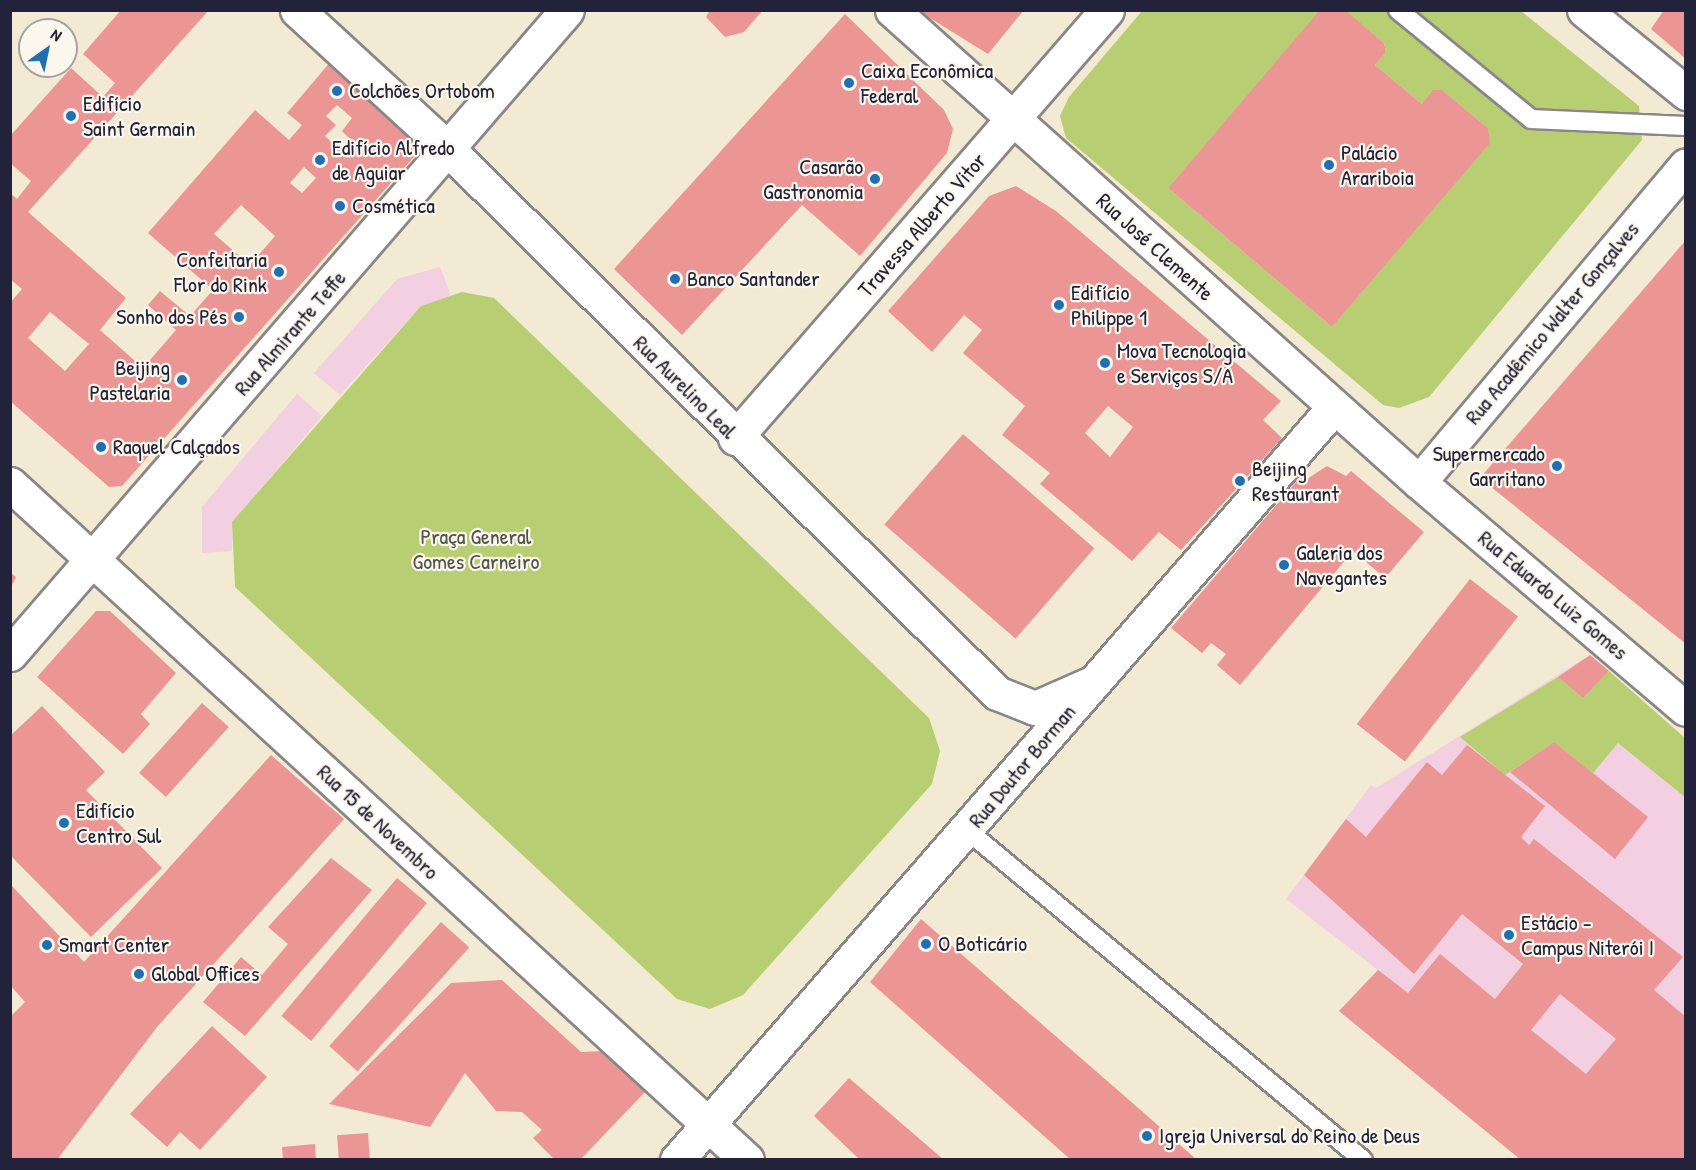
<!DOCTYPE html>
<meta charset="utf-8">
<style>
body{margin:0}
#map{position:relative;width:1696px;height:1170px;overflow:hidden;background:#f3ead3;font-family:"Patrick Hand",sans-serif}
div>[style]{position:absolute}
.built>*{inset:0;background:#f2cfe1}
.green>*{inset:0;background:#b8ce72}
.building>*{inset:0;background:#ec9595;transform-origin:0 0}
.roads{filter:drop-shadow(2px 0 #8a8687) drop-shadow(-2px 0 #8a8687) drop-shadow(0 2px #8a8687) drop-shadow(0 -2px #8a8687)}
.service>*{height:18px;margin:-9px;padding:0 9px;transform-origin:9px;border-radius:9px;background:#fff}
.tertiary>*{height:33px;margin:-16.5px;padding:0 16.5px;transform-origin:16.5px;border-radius:16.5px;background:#fff}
.secondary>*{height:33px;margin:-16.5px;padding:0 16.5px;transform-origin:16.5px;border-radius:16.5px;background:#fff}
.dots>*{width:16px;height:16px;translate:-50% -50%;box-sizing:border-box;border:3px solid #fbf7ec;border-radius:50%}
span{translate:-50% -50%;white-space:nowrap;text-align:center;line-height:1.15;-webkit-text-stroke:4.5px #fbf7ec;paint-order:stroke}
.poi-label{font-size:22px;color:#22223b}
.left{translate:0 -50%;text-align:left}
.right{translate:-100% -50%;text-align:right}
.street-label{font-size:22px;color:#22223b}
.park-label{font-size:22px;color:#4f564c}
.frame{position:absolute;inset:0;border:12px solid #22223b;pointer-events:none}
.north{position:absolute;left:18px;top:18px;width:60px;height:60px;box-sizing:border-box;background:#fbf7ec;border:2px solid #a4a2a5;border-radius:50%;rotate:33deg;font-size:16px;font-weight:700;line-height:24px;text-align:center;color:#22223b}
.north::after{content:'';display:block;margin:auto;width:21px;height:27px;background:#1f6fb2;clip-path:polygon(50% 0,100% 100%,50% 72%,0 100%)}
</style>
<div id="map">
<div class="built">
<div style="clip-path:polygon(440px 267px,451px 296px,421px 306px,340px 395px,314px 373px,397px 279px)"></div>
<div style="clip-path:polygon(297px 394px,322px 416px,233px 522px,232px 551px,202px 553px,202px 507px)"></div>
<div style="clip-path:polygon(1590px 655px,1685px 738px,1685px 1159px,1521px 1159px,1339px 1011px,1378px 970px,1286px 899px,1371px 785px,1376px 788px)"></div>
</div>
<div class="green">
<div style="clip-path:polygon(1142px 11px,1320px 11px,1168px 188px,1332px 327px,1489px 142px,1488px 128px,1442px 90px,1422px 104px,1375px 65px,1386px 52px,1384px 43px,1345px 11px,1521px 11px,1639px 106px,1642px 140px,1429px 397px,1399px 408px,1383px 405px,1066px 138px,1060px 116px,1069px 97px)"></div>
<div style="clip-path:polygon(462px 292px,494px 298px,929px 718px,940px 751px,932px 784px,743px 995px,710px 1009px,677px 999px,235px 587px,232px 522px,421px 306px)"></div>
<div style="clip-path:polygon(1609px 671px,1685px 738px,1685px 797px,1618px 743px,1593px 773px,1554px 742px,1505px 775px,1460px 737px,1558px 677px,1583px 698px)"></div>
</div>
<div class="building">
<div style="clip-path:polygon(evenodd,121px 10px,209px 10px,28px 212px,126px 298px,100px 330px,143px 368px,176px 330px,148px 305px,160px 291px,190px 316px,213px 290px,148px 233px,255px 110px,289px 140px,302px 125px,287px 113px,332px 60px,413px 132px,420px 150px,122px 486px,109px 487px,10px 401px,10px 303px,22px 289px,10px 279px,10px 193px,17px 199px,31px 181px,10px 163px,10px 136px,71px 68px,103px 97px,115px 83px,83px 54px,121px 10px,337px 105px,352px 118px,342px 131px,353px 142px,343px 153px,325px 136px,336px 125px,326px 116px,337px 105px,121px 10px,304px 167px,316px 178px,302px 193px,290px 183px,304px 167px,121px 10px,241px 205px,275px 236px,250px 265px,214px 234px,241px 205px,121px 10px,50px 312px,89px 344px,65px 371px,28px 338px,50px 312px)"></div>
<div style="clip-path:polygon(710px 10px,763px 10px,744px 32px,725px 37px,706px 17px)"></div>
<div style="clip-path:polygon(917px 10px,1024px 10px,988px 54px)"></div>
<div style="clip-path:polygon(1320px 10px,1345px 10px,1384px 43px,1386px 52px,1375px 65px,1422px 104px,1433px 90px,1442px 90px,1488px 128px,1490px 143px,1332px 327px,1168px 188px)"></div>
<div style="clip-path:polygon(1664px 10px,1686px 10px,1686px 59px,1651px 29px)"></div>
<div style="clip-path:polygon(845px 14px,944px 110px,953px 129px,947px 153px,860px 256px,802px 205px,682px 335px,614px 269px)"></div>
<div style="clip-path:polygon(evenodd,1016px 186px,1056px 211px,1281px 401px,1263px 420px,1282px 438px,1181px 550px,1159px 532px,1132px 561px,1040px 484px,1050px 473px,1002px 435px,1025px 406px,963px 353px,982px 330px,964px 315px,932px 352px,888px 311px,989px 196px,1016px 186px,1108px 406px,1133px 427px,1110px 457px,1085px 433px,1108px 406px)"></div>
<div style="clip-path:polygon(1686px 240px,1686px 644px,1480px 478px)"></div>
<div style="left:963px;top:434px;width:174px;height:120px;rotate:41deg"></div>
<div style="clip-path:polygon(1327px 466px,1346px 476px,1351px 471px,1424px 532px,1385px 578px,1353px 551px,1240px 685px,1217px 665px,1226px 654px,1211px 643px,1202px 653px,1171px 628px,1302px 475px,1307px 479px)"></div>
<div style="clip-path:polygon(10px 572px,16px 577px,10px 589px)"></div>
<div style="left:1470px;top:579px;width:61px;height:184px;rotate:38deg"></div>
<div style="clip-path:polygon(96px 611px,110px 611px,176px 673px,141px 714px,150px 724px,123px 754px,37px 677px)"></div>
<div style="clip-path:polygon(1590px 655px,1609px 671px,1583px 698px,1558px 677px)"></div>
<div style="left:202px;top:703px;width:36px;height:94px;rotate:42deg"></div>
<div style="clip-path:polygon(42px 706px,105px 772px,86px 790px,162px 868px,91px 937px,10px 855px,10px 736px)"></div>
<div style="clip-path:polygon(1554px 742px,1648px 817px,1615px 859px,1510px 772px)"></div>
<div style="clip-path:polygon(evenodd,1467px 745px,1545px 806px,1521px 837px,1529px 845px,1534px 839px,1683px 957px,1654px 990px,1686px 1017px,1686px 1160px,1521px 1160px,1339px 1011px,1378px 970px,1408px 993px,1440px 954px,1495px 999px,1523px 964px,1462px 914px,1414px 974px,1304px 875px,1346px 819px,1366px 837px,1427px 762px,1442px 775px,1467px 745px,1560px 994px,1616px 1039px,1586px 1074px,1531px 1030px,1560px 994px)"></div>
<div style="clip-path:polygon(271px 755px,344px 819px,157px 1027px,57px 1160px,10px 1160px,10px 1017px,25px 1002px,10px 985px,10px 884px,84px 962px)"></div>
<div style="clip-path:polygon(331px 858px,372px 890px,245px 1036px,203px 1002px,241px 957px,262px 975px,288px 944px,268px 927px)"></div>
<div style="left:397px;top:878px;width:39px;height:180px;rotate:40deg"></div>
<div style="clip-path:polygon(921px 919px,1144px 1113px,1197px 1160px,1071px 1160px,870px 982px)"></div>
<div style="left:441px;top:922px;width:38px;height:167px;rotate:42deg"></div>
<div style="clip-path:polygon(502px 980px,581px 1052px,603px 1051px,645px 1092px,580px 1160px,555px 1160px,533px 1138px,542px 1130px,522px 1112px,496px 1111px,465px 1073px,430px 1127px,329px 1104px,451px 983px)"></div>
<div style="clip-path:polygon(212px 1026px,267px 1077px,200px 1150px,180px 1132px,167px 1147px,130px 1114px)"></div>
<div style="clip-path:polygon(849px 1078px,944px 1160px,860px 1160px,814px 1116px)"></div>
<div style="left:368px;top:1133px;width:27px;height:31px;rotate:86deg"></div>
<div style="clip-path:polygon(315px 1144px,316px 1160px,283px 1160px,282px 1147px)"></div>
</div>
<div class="roads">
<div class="service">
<div style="left:1398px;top:10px;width:172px;rotate:39.3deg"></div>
<div style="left:1531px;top:119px;width:155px;rotate:2.6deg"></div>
<div style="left:968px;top:831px;width:514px;rotate:39.79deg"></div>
</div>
<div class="tertiary">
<div style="left:297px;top:10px;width:205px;rotate:42.6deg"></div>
<div style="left:448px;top:149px;width:773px;rotate:44.74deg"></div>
<div style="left:997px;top:693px;width:41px;rotate:21.5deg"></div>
<div style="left:1035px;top:708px;width:62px;rotate:-23.7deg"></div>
<div style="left:892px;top:10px;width:707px;rotate:41.85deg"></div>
<div style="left:1419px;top:482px;width:350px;rotate:40.4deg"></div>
<div style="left:735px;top:438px;width:567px;rotate:-49deg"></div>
<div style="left:1419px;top:482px;width:414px;rotate:-49.9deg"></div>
<div style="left:10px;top:484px;width:1000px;rotate:42.53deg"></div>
<div style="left:10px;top:654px;width:851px;rotate:-49.14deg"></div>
<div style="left:677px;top:1160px;width:999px;rotate:-48.89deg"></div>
</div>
<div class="secondary">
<div style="left:1584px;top:10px;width:132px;rotate:39.1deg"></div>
</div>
</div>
<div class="dots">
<div style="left:849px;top:83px;background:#1f6fb2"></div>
<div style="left:337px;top:91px;background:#1f6fb2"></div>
<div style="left:71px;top:116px;background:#1f6fb2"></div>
<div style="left:320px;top:160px;background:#1f6fb2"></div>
<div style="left:1329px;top:165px;background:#1f6fb2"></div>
<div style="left:875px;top:179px;background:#1f6fb2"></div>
<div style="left:340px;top:206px;background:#1f6fb2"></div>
<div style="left:279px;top:272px;background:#1f6fb2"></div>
<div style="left:675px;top:279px;background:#1f6fb2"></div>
<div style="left:1059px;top:305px;background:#1f6fb2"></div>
<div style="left:239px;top:317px;background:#1f6fb2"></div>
<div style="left:1105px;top:363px;background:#1f6fb2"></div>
<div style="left:182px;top:380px;background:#1f6fb2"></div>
<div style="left:101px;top:447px;background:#1f6fb2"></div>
<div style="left:1557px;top:466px;background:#1f6fb2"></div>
<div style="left:1240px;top:481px;background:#1f6fb2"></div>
<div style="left:1284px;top:565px;background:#1f6fb2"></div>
<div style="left:64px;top:823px;background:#1f6fb2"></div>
<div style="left:1509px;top:935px;background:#1f6fb2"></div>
<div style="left:926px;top:944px;background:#1f6fb2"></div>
<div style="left:47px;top:945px;background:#1f6fb2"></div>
<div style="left:139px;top:974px;background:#1f6fb2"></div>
<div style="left:1147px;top:1136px;background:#1f6fb2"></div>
</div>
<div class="poi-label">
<span class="left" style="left:861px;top:83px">Caixa Econômica<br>Federal</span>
<span class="left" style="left:349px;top:91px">Colchões Ortobom</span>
<span class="left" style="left:83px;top:116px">Edifício<br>Saint Germain</span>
<span class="left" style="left:332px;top:160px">Edifício Alfredo<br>de Aguiar</span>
<span class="left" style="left:1341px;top:165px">Palácio<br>Arariboia</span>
<span class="right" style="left:863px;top:179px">Casarão<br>Gastronomia</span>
<span class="left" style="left:352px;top:206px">Cosmética</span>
<span class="right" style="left:267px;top:272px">Confeitaria<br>Flor do Rink</span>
<span class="left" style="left:687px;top:279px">Banco Santander</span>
<span class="left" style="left:1071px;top:305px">Edifício<br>Philippe 1</span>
<span class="right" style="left:227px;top:317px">Sonho dos Pés</span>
<span class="left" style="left:1117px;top:363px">Mova Tecnologia<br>e Serviços S/A</span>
<span class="right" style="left:170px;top:380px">Beijing<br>Pastelaria</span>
<span class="left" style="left:113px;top:447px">Raquel Calçados</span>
<span class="right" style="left:1545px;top:466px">Supermercado<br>Garritano</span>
<span class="left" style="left:1252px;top:481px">Beijing<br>Restaurant</span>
<span class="left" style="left:1296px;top:565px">Galeria dos<br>Navegantes</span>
<span class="left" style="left:76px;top:823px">Edifício<br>Centro Sul</span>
<span class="left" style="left:1521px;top:935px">Estácio -<br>Campus Niterói I</span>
<span class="left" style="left:938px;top:944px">O Boticário</span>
<span class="left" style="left:59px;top:945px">Smart Center</span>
<span class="left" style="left:151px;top:974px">Global Offices</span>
<span class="left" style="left:1159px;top:1136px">Igreja Universal do Reino de Deus</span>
</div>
<div class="street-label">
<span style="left:922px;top:225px;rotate:-49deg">Travessa Alberto Vitor</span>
<span style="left:1155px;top:247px;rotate:42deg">Rua José Clemente</span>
<span style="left:1552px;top:323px;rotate:-50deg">Rua Acadêmico Walter Gonçalves</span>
<span style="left:290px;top:333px;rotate:-49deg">Rua Almirante Teffe</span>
<span style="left:685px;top:387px;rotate:45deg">Rua Aurelino Leal</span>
<span style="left:1553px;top:595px;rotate:40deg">Rua Eduardo Luiz Gomes</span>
<span style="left:1022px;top:766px;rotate:-50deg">Rua Doutor Borman</span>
<span style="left:378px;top:822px;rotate:43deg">Rua 15 de Novembro</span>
</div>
<div class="park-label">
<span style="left:476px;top:549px">Praça General<br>Gomes Carneiro</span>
</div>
<div class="frame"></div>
<div class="north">N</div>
</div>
